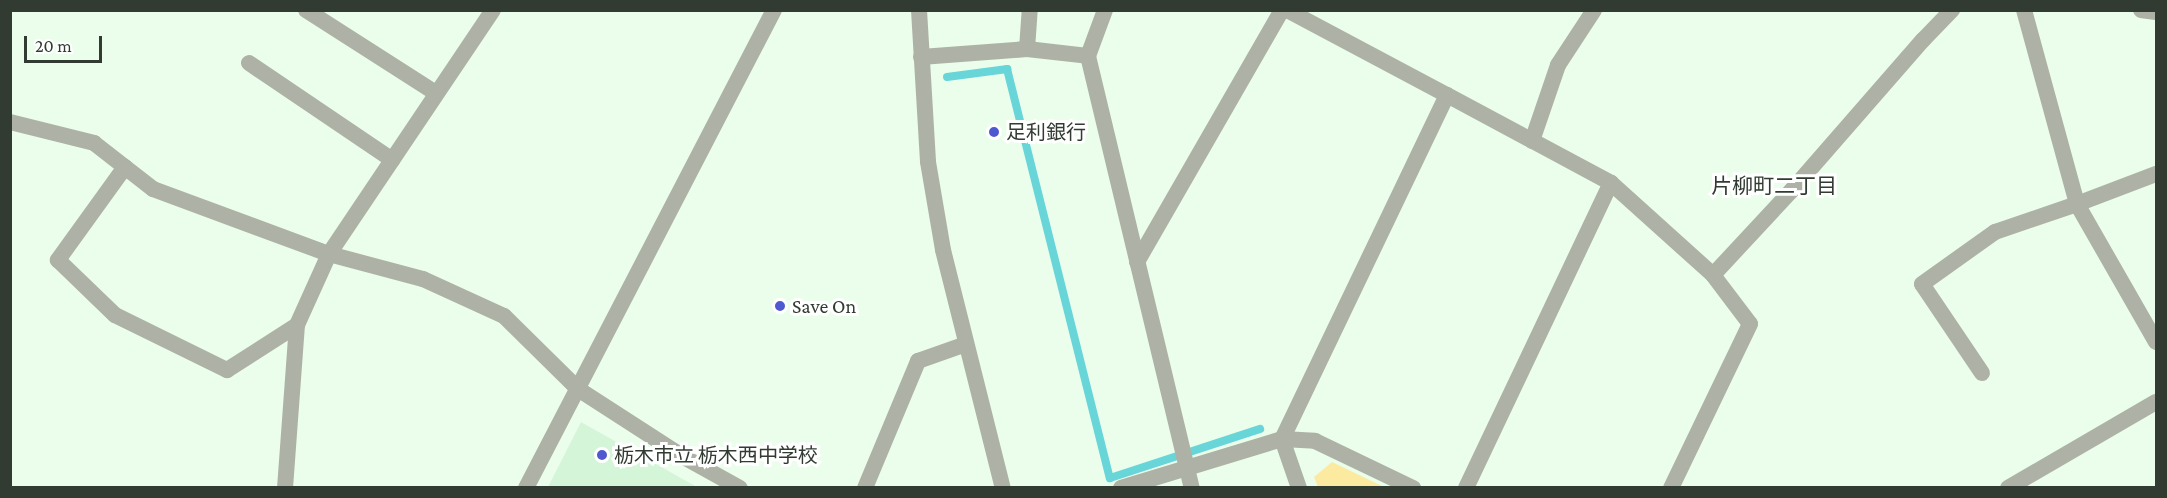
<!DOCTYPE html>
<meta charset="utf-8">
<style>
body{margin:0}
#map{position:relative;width:2167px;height:498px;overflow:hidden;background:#eafeeb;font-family:"Crimson Pro","Noto Sans JP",serif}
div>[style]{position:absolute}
.built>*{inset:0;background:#d5f5d8}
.green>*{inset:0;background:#fceaa0}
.stream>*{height:8px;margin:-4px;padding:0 4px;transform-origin:4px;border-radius:4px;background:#68d5d9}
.minor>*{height:16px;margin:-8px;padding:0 8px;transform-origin:8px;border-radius:8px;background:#aeb2a6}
.tertiary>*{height:16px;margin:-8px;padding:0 8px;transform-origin:8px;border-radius:8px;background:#aeb2a6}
.dots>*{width:16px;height:16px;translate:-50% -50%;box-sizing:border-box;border:3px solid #fff;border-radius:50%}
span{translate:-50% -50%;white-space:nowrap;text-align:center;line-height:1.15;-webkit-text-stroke:6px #fff;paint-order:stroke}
.poi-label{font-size:20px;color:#313b32}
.left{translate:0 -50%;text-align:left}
.neighbourhood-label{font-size:21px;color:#313b32}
.frame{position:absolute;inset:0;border:12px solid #313b32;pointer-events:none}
.scale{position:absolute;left:24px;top:36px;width:78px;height:27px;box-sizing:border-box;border:3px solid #313b32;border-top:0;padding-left:8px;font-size:18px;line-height:21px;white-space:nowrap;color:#313b32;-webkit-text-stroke:4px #fff;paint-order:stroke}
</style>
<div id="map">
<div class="built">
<div style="clip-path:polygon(581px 422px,697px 487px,548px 487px)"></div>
</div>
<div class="green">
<div style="clip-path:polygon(1332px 462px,1384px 487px,1318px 487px,1314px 477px)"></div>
</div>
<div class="stream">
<div style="left:947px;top:77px;width:61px;rotate:-7.6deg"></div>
<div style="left:1007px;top:69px;width:422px;rotate:75.9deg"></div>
<div style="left:1110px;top:478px;width:158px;rotate:-18.1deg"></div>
</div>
<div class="minor">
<div style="left:306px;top:10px;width:154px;rotate:32.6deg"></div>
<div style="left:1105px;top:10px;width:49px;rotate:110.3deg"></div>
<div style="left:1088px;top:56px;width:444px;rotate:76.5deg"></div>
<div style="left:1287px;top:10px;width:181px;rotate:28deg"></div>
<div style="left:1447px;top:95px;width:382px;rotate:115.6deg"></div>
<div style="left:1282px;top:439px;width:52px;rotate:70.9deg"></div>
<div style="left:2024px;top:10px;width:201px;rotate:74.7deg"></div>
<div style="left:2077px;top:204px;width:85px;rotate:-20.8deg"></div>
<div style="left:2141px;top:10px;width:15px;rotate:8deg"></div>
<div style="left:1027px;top:49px;width:39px;rotate:-86deg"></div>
<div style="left:921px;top:57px;width:106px;rotate:-4.3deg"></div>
<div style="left:1027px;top:49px;width:61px;rotate:6.5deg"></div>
<div style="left:249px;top:63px;width:173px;rotate:34.1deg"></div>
<div style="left:1447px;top:95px;width:186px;rotate:28.2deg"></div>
<div style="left:1611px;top:183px;width:137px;rotate:42deg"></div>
<div style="left:1713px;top:275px;width:61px;rotate:52.9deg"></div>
<div style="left:1750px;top:324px;width:182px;rotate:115.7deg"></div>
<div style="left:10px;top:122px;width:87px;rotate:14deg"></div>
<div style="left:94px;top:143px;width:75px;rotate:37.9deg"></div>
<div style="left:153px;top:189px;width:188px;rotate:20.3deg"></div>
<div style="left:329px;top:254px;width:97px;rotate:14.9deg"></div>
<div style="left:423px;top:279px;width:89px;rotate:24.6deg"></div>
<div style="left:504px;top:316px;width:104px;rotate:44.6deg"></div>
<div style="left:578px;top:389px;width:124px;rotate:32.8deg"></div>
<div style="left:682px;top:456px;width:66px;rotate:28.9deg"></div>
<div style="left:1532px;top:141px;width:80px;rotate:-71.1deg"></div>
<div style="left:1558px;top:65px;width:66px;rotate:-56.8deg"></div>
<div style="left:125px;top:167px;width:115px;rotate:125.8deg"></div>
<div style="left:58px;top:260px;width:79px;rotate:44deg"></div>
<div style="left:115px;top:315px;width:125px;rotate:26.2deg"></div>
<div style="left:227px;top:370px;width:83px;rotate:-32.7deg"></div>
<div style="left:1137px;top:262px;width:291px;rotate:-60.1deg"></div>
<div style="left:1713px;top:275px;width:116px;rotate:-47.1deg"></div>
<div style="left:1792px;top:190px;width:199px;rotate:-48.9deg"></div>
<div style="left:1923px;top:40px;width:42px;rotate:-46deg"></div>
<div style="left:1982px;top:373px;width:107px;rotate:-124deg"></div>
<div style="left:1922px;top:284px;width:90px;rotate:-35.5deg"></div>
<div style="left:1995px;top:232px;width:87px;rotate:-18.9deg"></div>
<div style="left:2077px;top:204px;width:159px;rotate:60.2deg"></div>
<div style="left:285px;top:488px;width:163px;rotate:-85.8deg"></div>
<div style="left:297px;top:325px;width:78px;rotate:-65.7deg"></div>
<div style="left:329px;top:254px;width:294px;rotate:-56.1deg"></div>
<div style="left:865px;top:488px;width:138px;rotate:-67.3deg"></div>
<div style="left:918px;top:361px;width:51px;rotate:-19.5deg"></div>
<div style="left:1121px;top:488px;width:168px;rotate:-16.9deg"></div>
<div style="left:1282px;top:439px;width:33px;rotate:3deg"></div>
<div style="left:1315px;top:441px;width:109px;rotate:25.6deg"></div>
<div style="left:1466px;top:488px;width:338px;rotate:-64.6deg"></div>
<div style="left:2008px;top:488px;width:171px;rotate:-30.2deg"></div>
</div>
<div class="tertiary">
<div style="left:919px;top:10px;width:152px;rotate:86.6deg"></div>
<div style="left:928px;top:162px;width:89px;rotate:80.3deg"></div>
<div style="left:943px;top:250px;width:245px;rotate:75.9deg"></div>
<div style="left:526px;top:488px;width:539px;rotate:-62.58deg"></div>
</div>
<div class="dots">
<div style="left:994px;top:132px;background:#4f59cf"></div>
<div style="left:780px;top:306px;background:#4f59cf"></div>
<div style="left:602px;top:455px;background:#4f59cf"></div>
</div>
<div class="poi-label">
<span class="left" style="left:1006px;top:132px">足利銀行</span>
<span class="left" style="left:792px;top:306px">Save On</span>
<span class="left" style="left:614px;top:455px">栃木市立 栃木西中学校</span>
</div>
<div class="neighbourhood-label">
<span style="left:1774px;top:186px">片柳町二丁目</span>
</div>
<div class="frame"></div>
<div class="scale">20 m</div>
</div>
